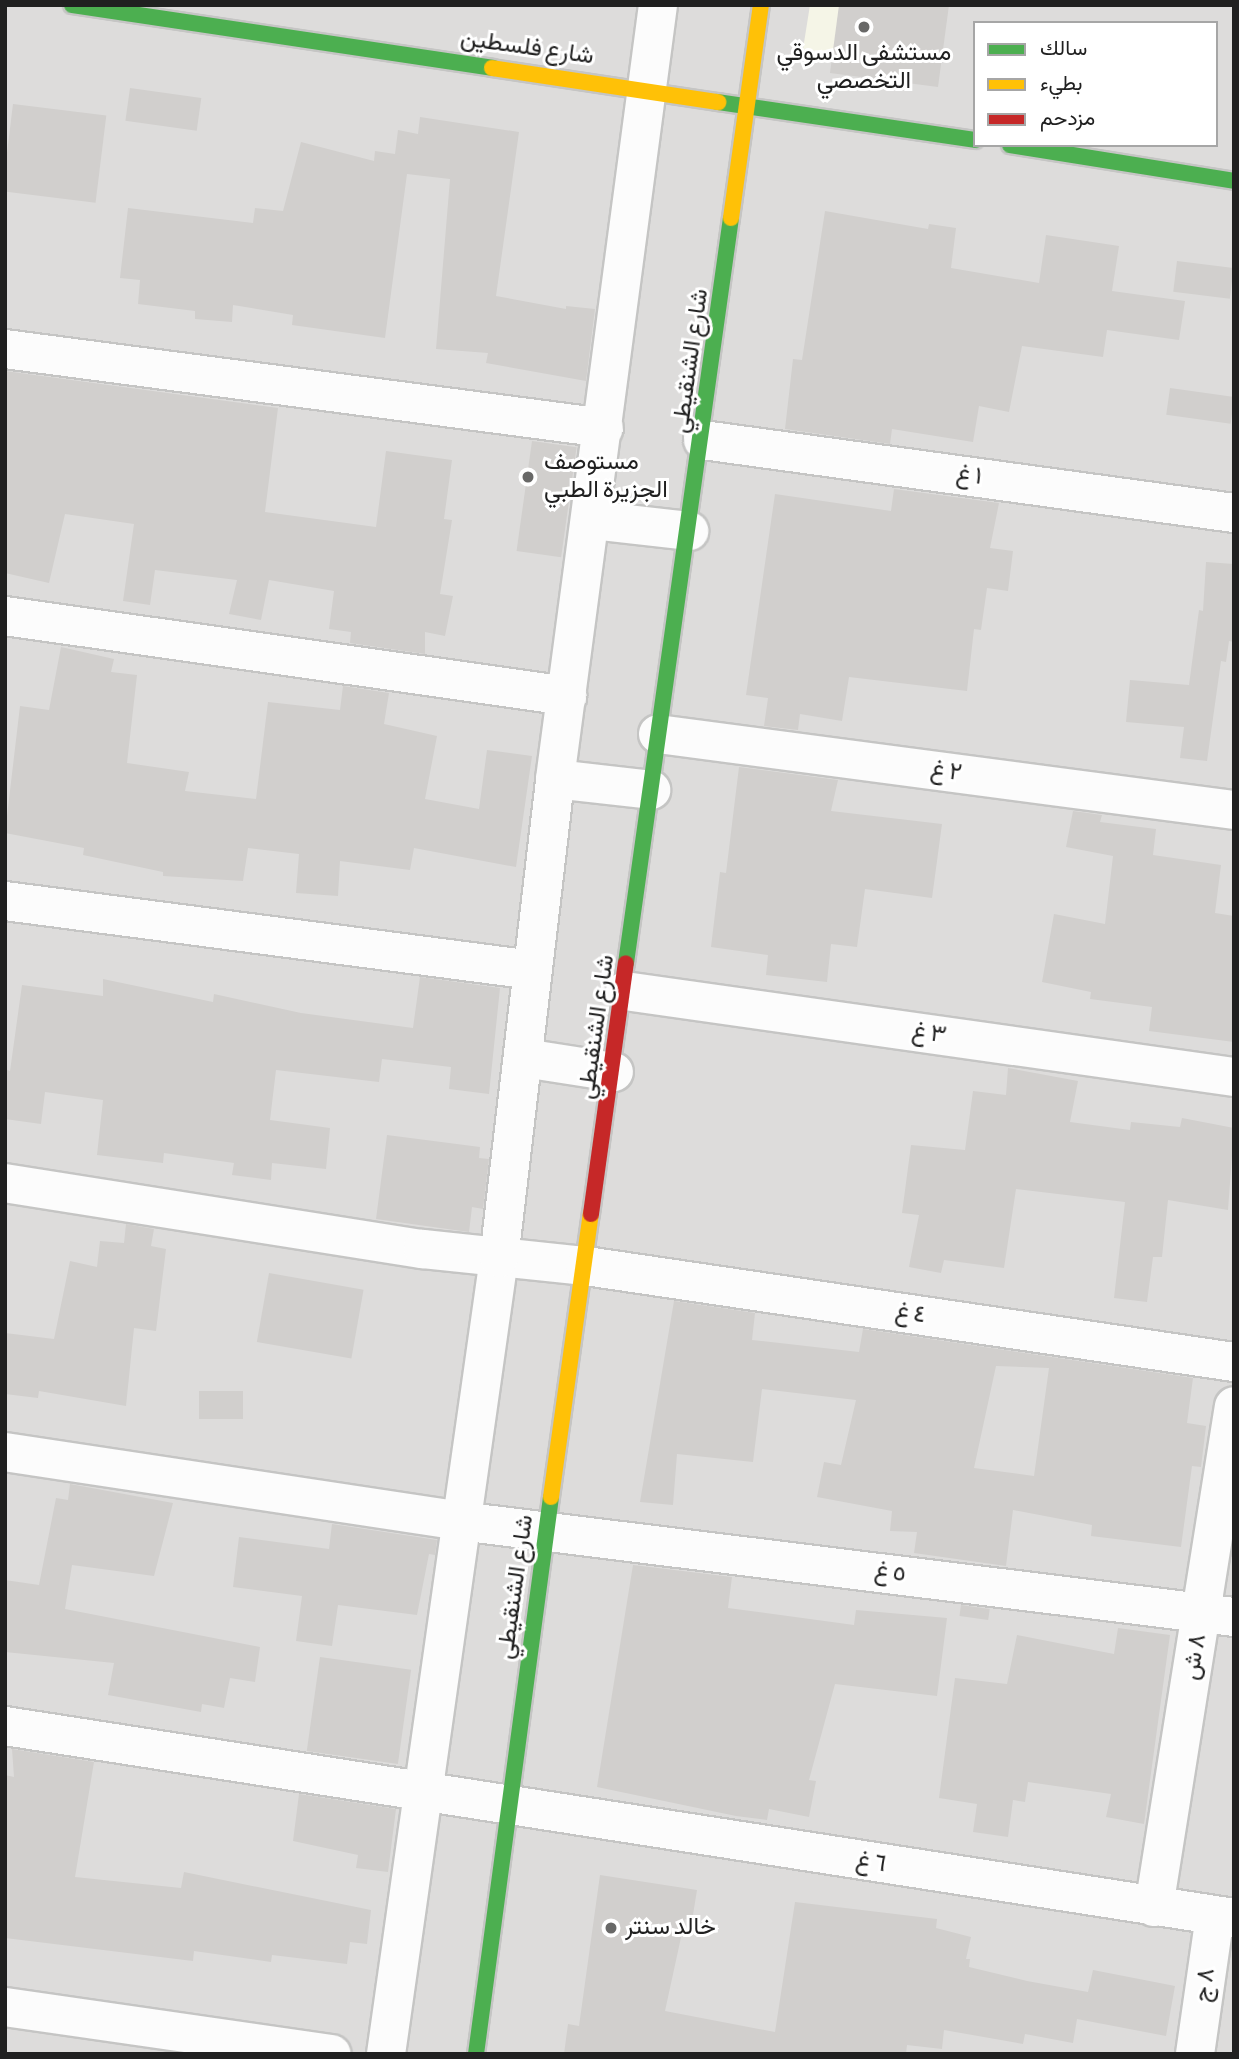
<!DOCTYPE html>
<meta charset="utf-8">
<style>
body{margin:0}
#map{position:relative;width:1239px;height:2059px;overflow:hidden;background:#eeedea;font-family:"Alegreya Sans",Vazirmatn,sans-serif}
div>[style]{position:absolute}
.residential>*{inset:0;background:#dddcdb}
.education>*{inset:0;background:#f5f5e7}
.building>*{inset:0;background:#d1cfcd;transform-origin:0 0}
.roads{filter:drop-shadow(2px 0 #c5c5c4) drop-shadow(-2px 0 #c5c5c4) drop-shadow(0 2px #c5c5c4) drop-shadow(0 -2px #c5c5c4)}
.street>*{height:38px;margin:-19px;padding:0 19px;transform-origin:19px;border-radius:19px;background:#fcfcfc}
.fast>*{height:16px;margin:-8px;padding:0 8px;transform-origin:8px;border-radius:8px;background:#4caf50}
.slow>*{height:16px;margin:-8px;padding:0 8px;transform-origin:8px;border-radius:8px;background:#ffc107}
.jam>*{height:16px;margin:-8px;padding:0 8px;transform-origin:8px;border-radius:8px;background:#c62828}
.dots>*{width:19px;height:19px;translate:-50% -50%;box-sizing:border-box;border:4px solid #fff;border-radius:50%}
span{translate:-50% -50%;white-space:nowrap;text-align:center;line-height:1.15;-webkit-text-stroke:6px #fff;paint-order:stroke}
.street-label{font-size:24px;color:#202020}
.poi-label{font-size:24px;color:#202020}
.left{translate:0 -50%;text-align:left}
.frame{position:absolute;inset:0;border:7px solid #202020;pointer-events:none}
.legend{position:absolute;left:973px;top:21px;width:245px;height:126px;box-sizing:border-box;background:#fff;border:2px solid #a6a6a6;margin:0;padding:9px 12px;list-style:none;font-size:21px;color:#202020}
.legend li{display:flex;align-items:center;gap:14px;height:35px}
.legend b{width:35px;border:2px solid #a6a6a6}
</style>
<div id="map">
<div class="residential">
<div style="clip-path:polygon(evenodd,5px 5px,1234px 5px,1234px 2054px,5px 2054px,5px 5px,975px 23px,1216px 23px,1216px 145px,975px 145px,975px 23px)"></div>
</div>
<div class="education">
<div style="clip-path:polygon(810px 5px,925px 5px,915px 67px,803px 49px)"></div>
</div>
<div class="building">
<div style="clip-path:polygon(839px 5px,949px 5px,938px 87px,830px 73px)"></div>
<div style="left:130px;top:88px;width:72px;height:33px;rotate:8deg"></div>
<div style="left:13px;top:104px;width:94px;height:88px;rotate:7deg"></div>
<div style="clip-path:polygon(420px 117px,519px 132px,496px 296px,566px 309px,566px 306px,595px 309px,586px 381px,486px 363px,488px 353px,436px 349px,450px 179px,407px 174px,385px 338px,292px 325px,293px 315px,233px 305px,232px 322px,195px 319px,195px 311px,138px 304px,140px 280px,120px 278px,128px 208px,253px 223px,255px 208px,283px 211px,301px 142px,374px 161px,375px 151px,395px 154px,398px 130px,418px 134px)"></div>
<div style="clip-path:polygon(825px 211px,928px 229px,929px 224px,956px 228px,951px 268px,1039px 283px,1046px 235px,1119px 246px,1112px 291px,1185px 301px,1179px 340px,1107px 330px,1103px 357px,1022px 346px,1009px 412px,979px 406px,973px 442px,892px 429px,890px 444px,785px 429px,793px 359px,802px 360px)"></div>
<div style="left:1177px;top:261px;width:57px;height:31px;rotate:7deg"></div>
<div style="clip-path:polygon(5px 371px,278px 408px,265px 512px,376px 527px,386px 451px,452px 460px,444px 519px,452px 520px,440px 594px,453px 596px,445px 636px,425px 632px,425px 654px,350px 643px,351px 632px,329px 629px,334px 591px,269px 580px,261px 620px,229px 614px,237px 580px,155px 570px,150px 605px,123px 601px,134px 524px,65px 514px,49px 583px,5px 573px)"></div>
<div style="left:1170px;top:388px;width:65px;height:27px;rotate:8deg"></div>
<div style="left:532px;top:441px;width:45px;height:111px;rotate:8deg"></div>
<div style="clip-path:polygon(894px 489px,999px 503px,990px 548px,1013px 551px,1008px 591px,987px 588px,981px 630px,974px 629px,967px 691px,849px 677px,842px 721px,800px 714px,798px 730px,764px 726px,768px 698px,746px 695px,775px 494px,891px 511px)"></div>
<div style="clip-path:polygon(1206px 562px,1234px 564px,1234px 642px,1229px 641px,1226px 662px,1221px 661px,1207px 761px,1180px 758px,1184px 727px,1126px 722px,1130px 680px,1189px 685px,1199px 610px,1203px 611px)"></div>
<div style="clip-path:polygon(61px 647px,114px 659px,111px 672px,137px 675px,127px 763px,189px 772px,185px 791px,256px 799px,268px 702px,340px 710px,343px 686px,389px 693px,384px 724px,437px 736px,425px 799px,479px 809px,487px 750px,532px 756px,516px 867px,414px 848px,410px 870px,340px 861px,338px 896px,296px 893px,299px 854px,248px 848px,243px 881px,163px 876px,163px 872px,83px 855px,84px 848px,5px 833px,20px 706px,49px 710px)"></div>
<div style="clip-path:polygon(739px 767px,838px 780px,831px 811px,942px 824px,932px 898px,865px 889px,857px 947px,831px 944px,827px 982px,766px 975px,768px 955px,711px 947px,720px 872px,726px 873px)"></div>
<div style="clip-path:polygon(1073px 811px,1102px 815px,1100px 822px,1156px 829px,1153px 855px,1221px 865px,1215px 913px,1234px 916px,1234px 1042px,1149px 1031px,1152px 1007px,1090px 999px,1091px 992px,1042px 982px,1054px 914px,1105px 924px,1113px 856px,1066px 847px)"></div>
<div style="clip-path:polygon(420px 977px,500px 988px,489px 1094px,449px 1089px,451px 1067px,382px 1059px,379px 1082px,276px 1070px,270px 1120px,330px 1128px,326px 1169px,272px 1163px,271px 1180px,232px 1175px,234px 1163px,164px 1153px,163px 1163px,97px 1155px,103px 1100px,45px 1092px,41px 1124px,5px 1119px,5px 1069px,10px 1071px,22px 985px,103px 996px,103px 979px,213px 1002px,214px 994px,301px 1013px,413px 1028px)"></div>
<div style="clip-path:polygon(1008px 1068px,1078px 1081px,1070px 1122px,1130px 1130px,1131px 1122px,1180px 1127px,1182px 1118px,1234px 1128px,1228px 1210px,1168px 1200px,1162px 1257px,1153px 1257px,1147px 1302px,1114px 1298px,1125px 1202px,1016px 1189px,1004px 1268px,944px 1260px,941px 1273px,909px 1267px,919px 1215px,902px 1213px,911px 1145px,965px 1150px,973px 1091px,1006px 1095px)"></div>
<div style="clip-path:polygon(387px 1135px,480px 1147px,479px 1158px,489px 1159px,483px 1209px,472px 1207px,469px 1232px,376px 1219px)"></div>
<div style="clip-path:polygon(126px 1224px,154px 1229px,151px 1246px,166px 1249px,156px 1331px,134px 1328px,126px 1406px,39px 1391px,38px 1398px,5px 1394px,5px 1333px,54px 1339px,70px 1261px,97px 1267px,100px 1241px,124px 1243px)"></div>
<div style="left:269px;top:1273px;width:96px;height:70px;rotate:10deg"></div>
<div style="clip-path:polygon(evenodd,674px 1301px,755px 1313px,752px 1340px,859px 1352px,863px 1329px,1193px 1378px,1187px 1423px,1206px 1426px,1201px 1467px,1192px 1466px,1181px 1547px,1091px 1536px,1092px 1525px,1013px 1510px,1006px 1566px,914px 1553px,917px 1532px,890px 1531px,892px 1511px,817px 1497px,824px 1462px,841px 1465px,856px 1400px,762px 1389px,753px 1462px,677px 1454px,673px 1505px,640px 1502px,674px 1301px,996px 1366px,1049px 1368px,1034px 1476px,974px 1468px,996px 1366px)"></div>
<div style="left:199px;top:1391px;width:44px;height:28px"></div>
<div style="clip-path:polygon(70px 1484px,173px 1503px,154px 1576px,72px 1565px,65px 1609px,260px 1647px,255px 1682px,230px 1678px,224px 1708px,202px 1704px,201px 1712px,108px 1695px,114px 1663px,5px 1652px,5px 1580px,39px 1585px,56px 1498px,68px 1500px)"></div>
<div style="clip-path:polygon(332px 1524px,437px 1540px,435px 1555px,429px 1554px,417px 1615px,338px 1605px,332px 1646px,296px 1641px,302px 1596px,233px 1587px,239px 1537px,329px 1549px)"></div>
<div style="clip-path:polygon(633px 1565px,732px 1577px,728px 1608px,854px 1625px,856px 1610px,947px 1618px,937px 1696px,835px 1684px,809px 1780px,816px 1781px,809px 1817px,769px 1809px,767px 1820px,736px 1816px,597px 1787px)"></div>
<div style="left:961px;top:1605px;width:29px;height:11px;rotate:8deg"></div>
<div style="clip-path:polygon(1118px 1628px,1170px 1635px,1144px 1824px,1106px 1817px,1111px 1794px,1028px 1782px,1025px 1802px,1013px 1800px,1008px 1837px,973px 1832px,977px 1804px,939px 1798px,955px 1678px,1007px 1684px,1017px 1635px,1114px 1654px)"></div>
<div style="left:320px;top:1657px;width:92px;height:95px;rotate:8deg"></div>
<div style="clip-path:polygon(12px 1749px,94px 1762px,75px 1877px,181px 1888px,184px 1872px,371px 1910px,367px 1944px,350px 1942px,347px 1964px,272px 1955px,271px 1962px,194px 1951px,193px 1961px,5px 1938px,5px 1775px,14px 1777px)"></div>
<div style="clip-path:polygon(299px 1794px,396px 1809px,388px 1872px,356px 1868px,358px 1855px,293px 1841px)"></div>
<div style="clip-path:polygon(600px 1875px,697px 1890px,692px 1921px,685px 1919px,665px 2011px,775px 2032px,795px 1902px,937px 1919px,936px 1928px,971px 1937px,966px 1959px,970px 1959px,969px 1967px,1027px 1981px,1088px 1992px,1093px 1970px,1175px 1986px,1166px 2036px,1077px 2019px,1073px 2043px,1025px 2034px,1023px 2044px,944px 2030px,942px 2049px,907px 2045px,906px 2054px,564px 2054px,568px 2024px,579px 2026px)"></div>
</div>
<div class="roads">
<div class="street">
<div style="left:5px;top:349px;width:604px;rotate:7.51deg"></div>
<div style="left:703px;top:440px;width:536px;rotate:7.83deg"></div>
<div style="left:592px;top:520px;width:98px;rotate:6.5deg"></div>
<div style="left:5px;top:616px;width:568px;rotate:8.1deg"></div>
<div style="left:658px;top:734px;width:581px;rotate:7.52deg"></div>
<div style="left:555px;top:779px;width:97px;rotate:6.5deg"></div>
<div style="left:5px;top:901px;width:532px;rotate:7.45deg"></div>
<div style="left:625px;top:991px;width:615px;rotate:8.04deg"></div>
<div style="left:524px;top:1058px;width:91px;rotate:8.8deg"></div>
<div style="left:5px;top:1183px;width:423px;rotate:9deg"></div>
<div style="left:423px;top:1249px;width:164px;rotate:6deg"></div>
<div style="left:586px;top:1266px;width:655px;rotate:8.43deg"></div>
<div style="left:5px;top:1452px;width:460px;rotate:8.6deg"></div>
<div style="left:460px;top:1521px;width:780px;rotate:7.07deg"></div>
<div style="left:5px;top:1726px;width:1244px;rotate:8.88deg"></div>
<div style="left:1154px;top:1907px;width:507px;rotate:-80.93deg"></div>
<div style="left:5px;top:2007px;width:330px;rotate:8.2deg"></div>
<div style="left:386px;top:2054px;width:804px;rotate:-81.92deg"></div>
<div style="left:499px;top:1258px;width:482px;rotate:-83.3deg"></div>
<div style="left:555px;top:779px;width:781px;rotate:-82.42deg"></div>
<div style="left:1195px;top:2054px;width:139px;rotate:-81.8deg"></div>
</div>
<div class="fast">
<div style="left:72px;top:5px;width:425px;rotate:8.5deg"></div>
<div style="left:718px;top:102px;width:260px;rotate:8.4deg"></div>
<div style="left:1010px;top:145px;width:227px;rotate:9.1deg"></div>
<div style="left:626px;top:963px;width:752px;rotate:-81.98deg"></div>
<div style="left:476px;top:2054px;width:562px;rotate:-82.33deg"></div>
</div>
<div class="slow">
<div style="left:492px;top:68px;width:229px;rotate:8.6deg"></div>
<div style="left:731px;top:218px;width:215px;rotate:-82deg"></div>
<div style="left:551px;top:1497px;width:286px;rotate:-82deg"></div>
</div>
<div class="jam">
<div style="left:591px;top:1214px;width:253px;rotate:-82.1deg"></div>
</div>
</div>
<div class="dots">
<div style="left:864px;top:27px;background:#686867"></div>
<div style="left:528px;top:477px;background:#686867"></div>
<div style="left:611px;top:1928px;background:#686867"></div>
</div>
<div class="street-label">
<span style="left:527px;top:48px;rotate:8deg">شارع فلسطين</span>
<span style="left:691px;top:361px;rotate:-82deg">شارع الشنقيطي</span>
<span style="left:969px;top:476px;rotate:8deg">١ غ</span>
<span style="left:946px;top:772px;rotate:8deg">٢ غ</span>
<span style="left:597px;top:1027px;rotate:-82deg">شارع الشنقيطي</span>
<span style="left:929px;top:1034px;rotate:8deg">٣ غ</span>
<span style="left:910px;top:1314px;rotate:8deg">٤ غ</span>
<span style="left:890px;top:1573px;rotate:7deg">٥ غ</span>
<span style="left:516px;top:1587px;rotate:-82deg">شارع الشنقيطي</span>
<span style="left:1195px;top:1657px;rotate:-81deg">٨ ش</span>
<span style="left:871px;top:1863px;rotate:9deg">٦ غ</span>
<span style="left:1205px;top:1985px;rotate:-82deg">٨ ج</span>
</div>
<div class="poi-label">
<span style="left:864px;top:68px">مستشفى الدسوقي<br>التخصصي</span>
<span class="left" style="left:544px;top:477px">مستوصف<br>الجزيرة الطبي</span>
<span class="left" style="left:625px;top:1928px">خالد سنتر</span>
</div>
<div class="frame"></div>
<ul class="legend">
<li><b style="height:9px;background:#4caf50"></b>سالك</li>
<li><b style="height:9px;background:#ffc107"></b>بطيء</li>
<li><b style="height:9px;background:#c62828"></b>مزدحم</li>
</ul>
</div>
